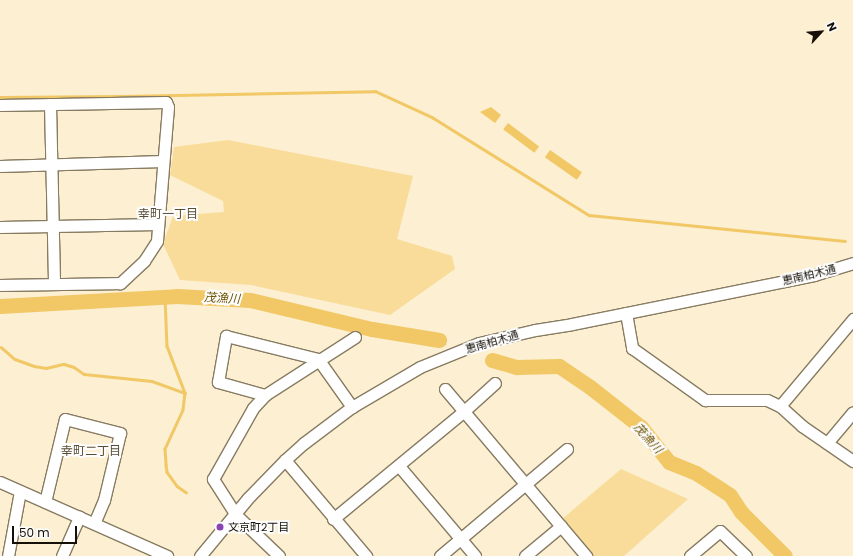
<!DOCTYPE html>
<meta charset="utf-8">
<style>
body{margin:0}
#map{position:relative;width:853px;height:556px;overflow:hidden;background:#fcefd2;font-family:Poppins,"Noto Sans JP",sans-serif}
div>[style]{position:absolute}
.green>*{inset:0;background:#f9dc9a}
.water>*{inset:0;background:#f1c865;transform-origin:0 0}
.stream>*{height:2.5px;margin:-1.25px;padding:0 1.25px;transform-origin:1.25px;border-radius:1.25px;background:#f1c865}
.river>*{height:15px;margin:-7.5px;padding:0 7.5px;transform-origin:7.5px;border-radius:7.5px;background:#f1c865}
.roads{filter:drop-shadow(1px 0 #877b61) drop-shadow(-1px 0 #877b61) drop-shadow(0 1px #877b61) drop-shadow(0 -1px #877b61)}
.minor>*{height:11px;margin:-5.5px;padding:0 5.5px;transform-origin:5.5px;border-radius:5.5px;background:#fff}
.dots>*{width:11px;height:11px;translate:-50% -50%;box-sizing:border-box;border:2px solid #fdfdfd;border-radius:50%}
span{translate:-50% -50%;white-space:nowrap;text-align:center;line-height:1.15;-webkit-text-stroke:4px #fdfdfd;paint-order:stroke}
.street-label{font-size:11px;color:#151007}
.poi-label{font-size:11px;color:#151007}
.left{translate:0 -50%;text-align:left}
.neighbourhood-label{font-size:12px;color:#584d35}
.water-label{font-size:12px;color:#6d5200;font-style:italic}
.north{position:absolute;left:801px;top:12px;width:40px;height:40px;-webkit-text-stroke:3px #fdfdfd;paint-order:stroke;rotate:64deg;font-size:11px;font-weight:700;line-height:16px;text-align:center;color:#151007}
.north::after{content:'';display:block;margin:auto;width:14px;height:18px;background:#151007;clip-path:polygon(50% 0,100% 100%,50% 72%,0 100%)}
.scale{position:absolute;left:12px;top:526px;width:65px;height:18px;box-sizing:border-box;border:2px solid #151007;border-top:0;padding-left:5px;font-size:12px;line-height:14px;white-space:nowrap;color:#151007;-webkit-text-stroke:3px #fdfdfd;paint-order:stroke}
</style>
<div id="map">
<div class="green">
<div style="clip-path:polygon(228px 140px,413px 176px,397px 239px,452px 256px,455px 269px,390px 315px,251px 285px,180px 280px,163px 244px,173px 216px,224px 212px,223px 201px,170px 175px,174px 147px)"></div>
<div style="clip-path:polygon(621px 469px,688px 499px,624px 556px,592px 556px,561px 520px)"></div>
</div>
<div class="water">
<div style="clip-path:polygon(491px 107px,501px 115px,495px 123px,480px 112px)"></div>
<div style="left:508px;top:123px;width:39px;height:8px;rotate:37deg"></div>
<div style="left:550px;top:150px;width:39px;height:9px;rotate:35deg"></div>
</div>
<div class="stream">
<div style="left:0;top:97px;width:124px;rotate:-0.5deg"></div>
<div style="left:124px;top:96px;width:251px;rotate:-1.1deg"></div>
<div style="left:375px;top:91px;width:63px;rotate:24.5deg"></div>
<div style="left:432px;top:117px;width:185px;rotate:32deg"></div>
<div style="left:589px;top:215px;width:257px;rotate:5.8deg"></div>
<div style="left:165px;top:297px;width:49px;rotate:87.7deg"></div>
<div style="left:167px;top:346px;width:50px;rotate:69deg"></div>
<div style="left:185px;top:393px;width:17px;rotate:97deg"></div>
<div style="left:183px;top:410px;width:43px;rotate:114.8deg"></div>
<div style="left:165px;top:449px;width:16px;rotate:86deg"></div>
<div style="left:166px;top:465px;width:7px;rotate:82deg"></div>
<div style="left:167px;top:472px;width:17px;rotate:54deg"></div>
<div style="left:177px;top:486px;width:11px;rotate:34deg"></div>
<div style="left:1px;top:347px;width:18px;rotate:41deg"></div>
<div style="left:15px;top:359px;width:20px;rotate:20deg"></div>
<div style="left:34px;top:366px;width:12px;rotate:9deg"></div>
<div style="left:46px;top:368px;width:18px;rotate:-13deg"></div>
<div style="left:64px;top:364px;width:10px;rotate:17deg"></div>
<div style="left:74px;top:367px;width:12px;rotate:35deg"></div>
<div style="left:84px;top:374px;width:68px;rotate:5.9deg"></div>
<div style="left:152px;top:381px;width:35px;rotate:20deg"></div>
</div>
<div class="river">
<div style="left:0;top:306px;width:177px;rotate:-3.2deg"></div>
<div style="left:177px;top:296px;width:73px;rotate:3.1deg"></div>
<div style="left:250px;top:300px;width:125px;rotate:13.4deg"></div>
<div style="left:372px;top:329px;width:68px;rotate:9.3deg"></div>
<div style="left:492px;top:360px;width:26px;rotate:16deg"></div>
<div style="left:517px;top:367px;width:42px;rotate:-1.4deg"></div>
<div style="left:559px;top:366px;width:37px;rotate:34deg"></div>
<div style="left:590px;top:387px;width:65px;rotate:38.1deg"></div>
<div style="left:641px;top:427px;width:45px;rotate:51.3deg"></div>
<div style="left:669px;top:462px;width:29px;rotate:22deg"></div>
<div style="left:696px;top:473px;width:40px;rotate:32.9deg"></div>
<div style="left:730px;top:495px;width:20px;rotate:57deg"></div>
<div style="left:741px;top:512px;width:62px;rotate:45deg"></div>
</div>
<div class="roads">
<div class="minor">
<div style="left:50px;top:104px;width:179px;rotate:88.7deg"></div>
<div style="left:0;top:105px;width:166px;rotate:-1deg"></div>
<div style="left:166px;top:102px;width:5px;rotate:68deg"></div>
<div style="left:168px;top:107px;width:134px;rotate:94.7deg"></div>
<div style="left:157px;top:241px;width:24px;rotate:123deg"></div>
<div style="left:144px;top:261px;width:33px;rotate:137deg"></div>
<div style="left:120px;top:283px;width:120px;rotate:179deg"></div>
<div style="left:0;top:166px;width:163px;rotate:-1.8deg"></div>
<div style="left:0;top:227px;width:158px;rotate:-1.1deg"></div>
<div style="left:626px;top:313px;width:36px;rotate:80deg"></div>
<div style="left:632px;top:348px;width:90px;rotate:35.5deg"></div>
<div style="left:705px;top:400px;width:62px"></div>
<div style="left:767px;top:400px;width:14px;rotate:25deg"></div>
<div style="left:780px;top:406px;width:30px;rotate:42deg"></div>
<div style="left:802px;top:426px;width:62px;rotate:34.5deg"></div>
<div style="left:445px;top:389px;width:219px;rotate:49.8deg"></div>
<div style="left:265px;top:395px;width:107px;rotate:-32.8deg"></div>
<div style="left:780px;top:406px;width:114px;rotate:-50deg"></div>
<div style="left:827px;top:443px;width:40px;rotate:-50deg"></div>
<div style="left:285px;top:460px;width:126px;rotate:49.8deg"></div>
<div style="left:399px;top:466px;width:118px;rotate:49.8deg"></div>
<div style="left:0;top:482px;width:183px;rotate:23.9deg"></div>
<div style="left:45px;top:502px;width:85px;rotate:-76.5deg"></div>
<div style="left:65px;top:419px;width:57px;rotate:14.3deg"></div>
<div style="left:120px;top:433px;width:69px;rotate:103.4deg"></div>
<div style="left:104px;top:500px;width:25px;rotate:113deg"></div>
<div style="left:333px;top:519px;width:168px;rotate:-39.5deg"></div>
<div style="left:463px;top:412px;width:43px;rotate:-42.2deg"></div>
<div style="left:8px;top:556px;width:66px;rotate:-79.5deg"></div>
<div style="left:62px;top:556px;width:43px;rotate:-66.4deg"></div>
<div style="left:200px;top:556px;width:75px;rotate:-50.4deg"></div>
<div style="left:248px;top:498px;width:53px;rotate:-45.8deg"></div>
<div style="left:285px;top:460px;width:25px;rotate:-42deg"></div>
<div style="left:304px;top:443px;width:60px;rotate:-36.9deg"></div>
<div style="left:352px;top:407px;width:79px;rotate:-30.5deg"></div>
<div style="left:420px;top:367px;width:64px;rotate:-22.1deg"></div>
<div style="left:479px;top:343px;width:57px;rotate:-13.1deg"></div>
<div style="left:535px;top:330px;width:37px;rotate:-9deg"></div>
<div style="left:572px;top:324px;width:247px;rotate:-11.4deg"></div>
<div style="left:814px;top:275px;width:41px;rotate:-17.1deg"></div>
<div style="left:279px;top:556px;width:59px;rotate:-136.4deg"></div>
<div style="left:236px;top:515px;width:43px;rotate:-122.6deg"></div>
<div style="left:213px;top:479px;width:81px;rotate:-60.6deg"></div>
<div style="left:253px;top:408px;width:18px;rotate:-47deg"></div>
<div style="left:265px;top:395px;width:49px;rotate:-164.5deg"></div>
<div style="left:218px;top:382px;width:47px;rotate:-80.1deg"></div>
<div style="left:226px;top:336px;width:95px;rotate:14deg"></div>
<div style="left:318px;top:359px;width:59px;rotate:54.7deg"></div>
<div style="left:440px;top:556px;width:166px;rotate:-40.1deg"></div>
<div style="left:525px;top:556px;width:47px;rotate:-39.8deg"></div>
<div style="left:690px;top:556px;width:39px;rotate:-40deg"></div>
<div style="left:720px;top:531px;width:36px;rotate:44deg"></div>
</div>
</div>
<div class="dots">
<div style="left:220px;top:527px;background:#8a43b6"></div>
</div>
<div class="street-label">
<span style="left:809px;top:275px;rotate:-13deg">恵南柏木通</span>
<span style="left:492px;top:342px;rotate:-16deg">恵南柏木通</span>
</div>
<div class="poi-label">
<span class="left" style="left:228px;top:527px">文京町2丁目</span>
</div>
<div class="neighbourhood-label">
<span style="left:168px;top:214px">幸町一丁目</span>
<span style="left:91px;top:451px">幸町二丁目</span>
</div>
<div class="water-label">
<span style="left:222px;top:298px;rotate:3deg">茂漁川</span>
<span style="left:648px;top:438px;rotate:48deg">茂漁川</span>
</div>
<div class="north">N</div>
<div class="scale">50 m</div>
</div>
